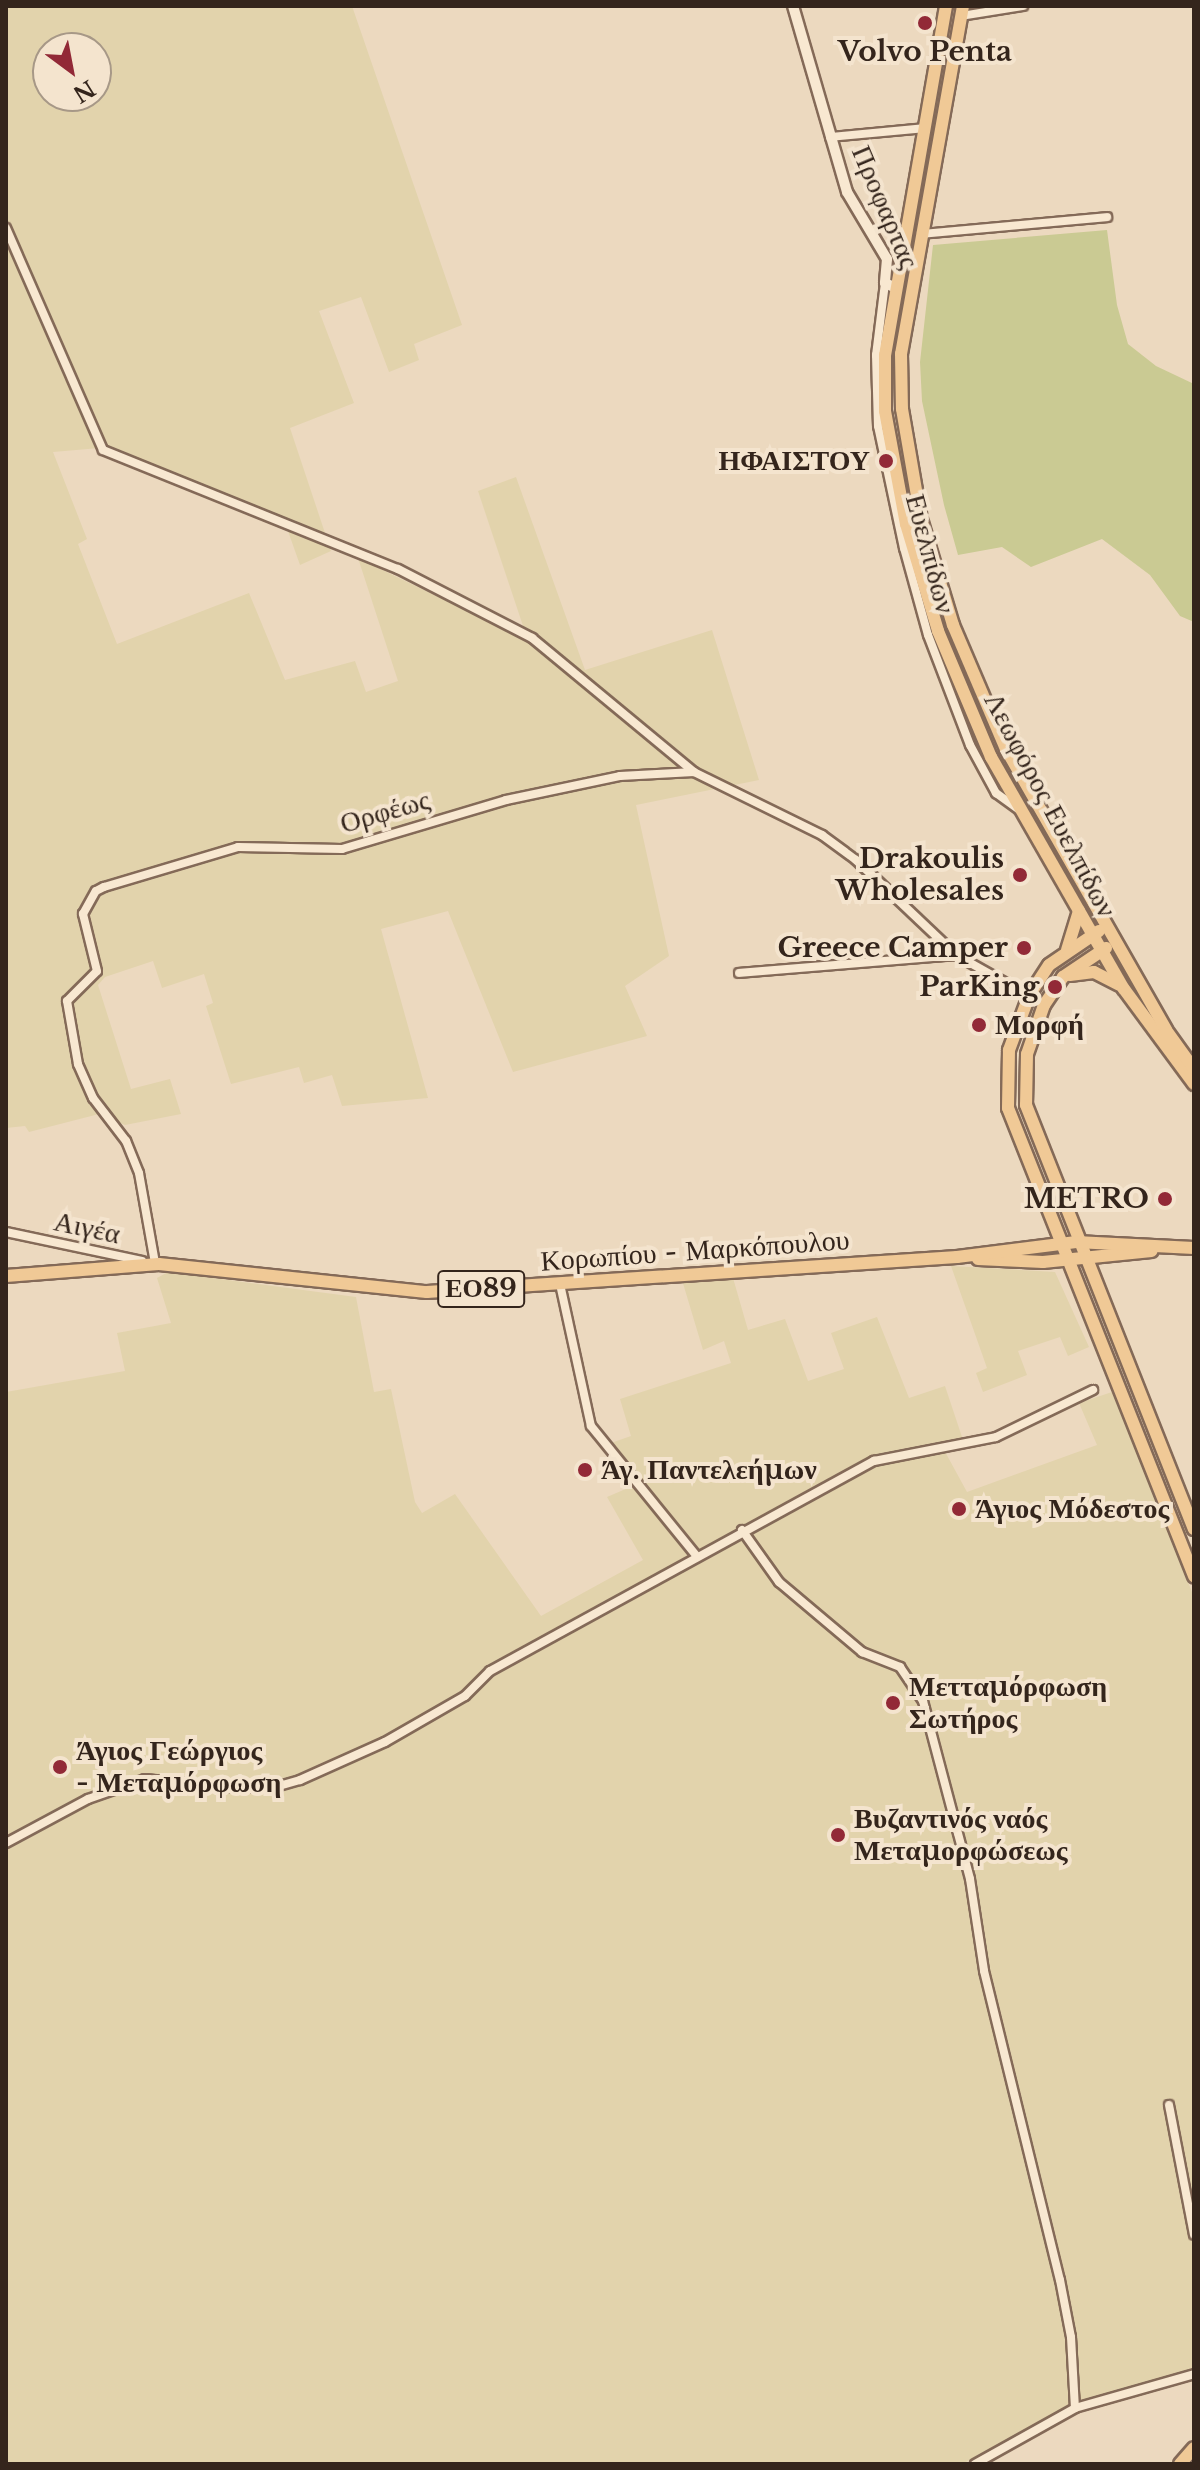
<!DOCTYPE html>
<meta charset="utf-8">
<style>
body{margin:0}
#map{position:relative;width:1200px;height:2470px;overflow:hidden;background:#ecd9bf;font-family:"Libre Baskerville",serif}
div>[style]{position:absolute}
.farmland>*{inset:0;background:#e2d3ac}
.green>*{inset:0;background:#caca93}
.roads{filter:drop-shadow(2px 0 #846a58) drop-shadow(-2px 0 #846a58) drop-shadow(0 2px #846a58) drop-shadow(0 -2px #846a58)}
.minor>*{height:8px;margin:-4px;padding:0 4px;transform-origin:4px;border-radius:4px;background:#f8e8d1}
.tertiary>*{height:10px;margin:-5px;padding:0 5px;transform-origin:5px;border-radius:5px;background:#f8e8d1}
.primary>*{height:12px;margin:-6px;padding:0 6px;transform-origin:6px;border-radius:6px;background:#f0c996}
.dots>*{width:22px;height:22px;translate:-50% -50%;box-sizing:border-box;border:4px solid #f4e4ce;border-radius:50%}
span{translate:-50% -50%;white-space:nowrap;text-align:center;line-height:1.15;-webkit-text-stroke:8px #f4e4ce;paint-order:stroke}
.shield-label span{padding:2px 6px;background:#f4e4ce;border:2px solid;border-radius:6px;-webkit-text-stroke-width:0}
.shield-label{font-size:26px;color:#34251c;font-weight:700}
.poi-label{font-size:28px;color:#34251c;font-weight:700}
.right{translate:-100% -50%;text-align:right}
.left{translate:0 -50%;text-align:left}
.street-label{font-size:28px;color:#34251c}
.frame{position:absolute;inset:0;border:8px solid #34251c;pointer-events:none}
.north{position:absolute;left:32px;top:32px;width:80px;height:80px;box-sizing:border-box;background:#f4e4ce;border:2px solid #a79887;border-radius:50%;rotate:148deg;font-size:22px;font-weight:700;line-height:32px;text-align:center;color:#34251c}
.north::after{content:'';display:block;margin:auto;width:28px;height:36px;background:#922937;clip-path:polygon(50% 0,100% 100%,50% 72%,0 100%)}
</style>
<div id="map">
<div class="farmland">
<div style="clip-path:polygon(evenodd,6px 6px,352px 6px,462px 325px,414px 344px,419px 360px,389px 372px,361px 297px,319px 311px,354px 403px,290px 428px,331px 551px,300px 565px,283px 517px,111px 447px,53px 452px,87px 539px,78px 544px,117px 644px,249px 593px,285px 680px,355px 661px,366px 692px,398px 681px,358px 558px,518px 636px,524px 629px,478px 491px,516px 477px,585px 670px,712px 630px,759px 780px,636px 805px,669px 956px,625px 986px,647px 1036px,513px 1072px,448px 911px,381px 929px,428px 1098px,342px 1106px,332px 1075px,304px 1083px,299px 1067px,231px 1084px,206px 1006px,213px 1003px,204px 974px,162px 988px,153px 961px,105px 977px,98px 985px,131px 1089px,170px 1079px,181px 1114px,125px 1125px,99px 1114px,29px 1132px,25px 1126px,6px 1128px,6px 6px,48px 48px,96px 48px,96px 96px,48px 96px,48px 48px)"></div>
<div style="clip-path:polygon(951px 1266px,1055px 1272px,1089px 1347px,1068px 1356px,1060px 1337px,1018px 1351px,1027px 1375px,983px 1392px,976px 1373px,987px 1368px)"></div>
<div style="clip-path:polygon(168px 1272px,356px 1297px,374px 1392px,391px 1389px,415px 1502px,422px 1513px,455px 1494px,541px 1616px,643px 1560px,607px 1497px,642px 1482px,608px 1444px,631px 1436px,620px 1399px,731px 1363px,724px 1341px,703px 1350px,682px 1280px,733px 1278px,748px 1330px,785px 1319px,808px 1381px,844px 1369px,831px 1333px,877px 1317px,909px 1398px,945px 1386px,963px 1440px,943px 1448px,967px 1492px,1097px 1445px,1079px 1403px,1112px 1392px,1194px 1597px,1194px 2368px,1086px 2399px,962px 2464px,6px 2464px,6px 1392px,125px 1371px,117px 1333px,171px 1323px,157px 1278px)"></div>
</div>
<div class="green">
<div style="clip-path:polygon(1107px 230px,1117px 305px,1128px 344px,1156px 366px,1194px 384px,1194px 622px,1180px 616px,1150px 575px,1102px 539px,1031px 567px,1002px 547px,958px 555px,944px 505px,922px 401px,920px 362px,933px 245px)"></div>
</div>
<div class="roads">
<div class="minor">
<div style="left:961px;top:16px;width:63px;rotate:-9.2deg"></div>
<div style="left:830px;top:137px;width:95px;rotate:-5.4deg"></div>
<div style="left:6px;top:228px;width:242px;rotate:66.4deg"></div>
<div style="left:103px;top:450px;width:318px;rotate:22deg"></div>
<div style="left:398px;top:569px;width:151px;rotate:27.2deg"></div>
<div style="left:532px;top:638px;width:210px;rotate:39.6deg"></div>
<div style="left:921px;top:234px;width:187px;rotate:-5.2deg"></div>
<div style="left:885px;top:283px;width:73px;rotate:97.1deg"></div>
<div style="left:876px;top:355px;width:71px;rotate:88.4deg"></div>
<div style="left:878px;top:426px;width:125px;rotate:78deg"></div>
<div style="left:904px;top:548px;width:90px;rotate:74.6deg"></div>
<div style="left:928px;top:635px;width:118px;rotate:69.1deg"></div>
<div style="left:970px;top:745px;width:55px;rotate:61.6deg"></div>
<div style="left:996px;top:793px;width:29px;rotate:36deg"></div>
<div style="left:739px;top:973px;width:218px;rotate:-4.7deg"></div>
<div style="left:6px;top:1232px;width:139px;rotate:12deg"></div>
<div style="left:155px;top:1263px;width:91px;rotate:-100.1deg"></div>
<div style="left:139px;top:1173px;width:35px;rotate:-112deg"></div>
<div style="left:126px;top:1141px;width:54px;rotate:-127.5deg"></div>
<div style="left:93px;top:1098px;width:37px;rotate:-114deg"></div>
<div style="left:78px;top:1064px;width:64px;rotate:-99.9deg"></div>
<div style="left:67px;top:1001px;width:42px;rotate:-45deg"></div>
<div style="left:97px;top:971px;width:59px;rotate:-103.8deg"></div>
<div style="left:83px;top:914px;width:26px;rotate:-61deg"></div>
<div style="left:96px;top:891px;width:9px;rotate:-27deg"></div>
<div style="left:104px;top:887px;width:140px;rotate:-16.6deg"></div>
<div style="left:238px;top:847px;width:104px;rotate:1.1deg"></div>
<div style="left:342px;top:849px;width:171px;rotate:-16.6deg"></div>
<div style="left:506px;top:800px;width:116px;rotate:-11.9deg"></div>
<div style="left:620px;top:776px;width:74px;rotate:-3.1deg"></div>
<div style="left:694px;top:772px;width:143px;rotate:26.2deg"></div>
<div style="left:822px;top:835px;width:42px;rotate:36.3deg"></div>
<div style="left:856px;top:860px;width:138px;rotate:43.5deg"></div>
<div style="left:956px;top:955px;width:84px;rotate:29.3deg"></div>
<div style="left:560px;top:1284px;width:145px;rotate:77.7deg"></div>
<div style="left:591px;top:1426px;width:166px;rotate:50.9deg"></div>
<div style="left:742px;top:1530px;width:64px;rotate:54.6deg"></div>
<div style="left:779px;top:1582px;width:109px;rotate:40.1deg"></div>
<div style="left:862px;top:1652px;width:41px;rotate:21.5deg"></div>
<div style="left:900px;top:1667px;width:41px;rotate:55.9deg"></div>
<div style="left:923px;top:1701px;width:184px;rotate:75.2deg"></div>
<div style="left:970px;top:1879px;width:93px;rotate:81.3deg"></div>
<div style="left:984px;top:1971px;width:318px;rotate:76.2deg"></div>
<div style="left:1060px;top:2280px;width:58px;rotate:79.1deg"></div>
<div style="left:1071px;top:2337px;width:71px;rotate:86.8deg"></div>
<div style="left:6px;top:1843px;width:93px;rotate:-28.2deg"></div>
<div style="left:88px;top:1799px;width:60px;rotate:-19.3deg"></div>
<div style="left:145px;top:1779px;width:91px;rotate:5.6deg"></div>
<div style="left:236px;top:1788px;width:36px"></div>
<div style="left:272px;top:1788px;width:29px;rotate:-16deg"></div>
<div style="left:300px;top:1780px;width:93px;rotate:-24.1deg"></div>
<div style="left:385px;top:1742px;width:92px;rotate:-29.9deg"></div>
<div style="left:465px;top:1696px;width:35px;rotate:-45deg"></div>
<div style="left:490px;top:1671px;width:438px;rotate:-28.7deg"></div>
<div style="left:874px;top:1461px;width:124px;rotate:-11.1deg"></div>
<div style="left:996px;top:1437px;width:108px;rotate:-25.9deg"></div>
<div style="left:1169px;top:2105px;width:132px;rotate:79.1deg"></div>
<div style="left:975px;top:2464px;width:115px;rotate:-29.2deg"></div>
<div style="left:1075px;top:2408px;width:124px;rotate:-15.9deg"></div>
</div>
<div class="tertiary">
<div style="left:793px;top:6px;width:194px;rotate:73.8deg"></div>
<div style="left:847px;top:192px;width:78px;rotate:59.2deg"></div>
<div style="left:887px;top:259px;width:24px;rotate:95deg"></div>
<div style="left:885px;top:283px;width:10px;rotate:24deg"></div>
</div>
<div class="primary">
<div style="left:946px;top:6px;width:354px;rotate:99.9deg"></div>
<div style="left:885px;top:355px;width:56px;rotate:90deg"></div>
<div style="left:885px;top:411px;width:115px;rotate:79.5deg"></div>
<div style="left:906px;top:524px;width:112px;rotate:73.3deg"></div>
<div style="left:938px;top:631px;width:137px;rotate:67.2deg"></div>
<div style="left:991px;top:757px;width:267px;rotate:60.2deg"></div>
<div style="left:1124px;top:989px;width:118px;rotate:53.6deg"></div>
<div style="left:963px;top:6px;width:353px;rotate:100.1deg"></div>
<div style="left:901px;top:354px;width:55px;rotate:89deg"></div>
<div style="left:902px;top:409px;width:112px;rotate:80.2deg"></div>
<div style="left:921px;top:519px;width:111px;rotate:73.2deg"></div>
<div style="left:953px;top:625px;width:135px;rotate:66.9deg"></div>
<div style="left:1006px;top:749px;width:323px;rotate:60.3deg"></div>
<div style="left:1166px;top:1030px;width:48px;rotate:54.3deg"></div>
<div style="left:1099px;top:931px;width:60px;rotate:145.8deg"></div>
<div style="left:1049px;top:965px;width:37px;rotate:123deg"></div>
<div style="left:1029px;top:996px;width:58px;rotate:110.3deg"></div>
<div style="left:1009px;top:1050px;width:58px;rotate:91deg"></div>
<div style="left:1008px;top:1108px;width:504px;rotate:68.33deg"></div>
<div style="left:1106px;top:948px;width:52px;rotate:146deg"></div>
<div style="left:1063px;top:977px;width:34px;rotate:124deg"></div>
<div style="left:1044px;top:1005px;width:52px;rotate:109.1deg"></div>
<div style="left:1027px;top:1054px;width:51px;rotate:91.1deg"></div>
<div style="left:1026px;top:1105px;width:456px;rotate:68.4deg"></div>
<div style="left:1067px;top:950px;width:41px;rotate:-72.9deg"></div>
<div style="left:1070px;top:975px;width:24px;rotate:-7deg"></div>
<div style="left:1094px;top:972px;width:28px;rotate:27deg"></div>
<div style="left:978px;top:1259px;width:65px;rotate:2.6deg"></div>
<div style="left:1043px;top:1262px;width:109px;rotate:-5.8deg"></div>
<div style="left:6px;top:1276px;width:153px;rotate:-4.5deg"></div>
<div style="left:159px;top:1264px;width:269px;rotate:6deg"></div>
<div style="left:427px;top:1292px;width:531px;rotate:-3.78deg"></div>
<div style="left:957px;top:1257px;width:120px;rotate:-7.2deg"></div>
<div style="left:1076px;top:1242px;width:118px;rotate:2.9deg"></div>
<div style="left:1180px;top:2464px;width:21px;rotate:-49deg"></div>
</div>
</div>
<div class="dots">
<div style="left:925px;top:23px;background:#922937"></div>
<div style="left:886px;top:461px;background:#922937"></div>
<div style="left:1020px;top:875px;background:#922937"></div>
<div style="left:1024px;top:948px;background:#922937"></div>
<div style="left:1055px;top:987px;background:#922937"></div>
<div style="left:979px;top:1025px;background:#922937"></div>
<div style="left:1165px;top:1199px;background:#922937"></div>
<div style="left:585px;top:1470px;background:#922937"></div>
<div style="left:959px;top:1509px;background:#922937"></div>
<div style="left:893px;top:1703px;background:#922937"></div>
<div style="left:60px;top:1767px;background:#922937"></div>
<div style="left:838px;top:1835px;background:#922937"></div>
</div>
<div class="shield-label">
<span style="left:481px;top:1289px">ΕΟ89</span>
</div>
<div class="poi-label">
<span style="left:925px;top:52px">Volvo Penta</span>
<span class="right" style="left:870px;top:461px">ΗΦΑΙΣΤΟΥ</span>
<span class="right" style="left:1004px;top:875px">Drakoulis<br>Wholesales</span>
<span class="right" style="left:1008px;top:948px">Greece Camper</span>
<span class="right" style="left:1039px;top:987px">ParKing</span>
<span class="left" style="left:995px;top:1025px">Μορφή</span>
<span class="right" style="left:1149px;top:1199px">METRO</span>
<span class="left" style="left:601px;top:1470px">Άγ. Παντελεήμων</span>
<span class="left" style="left:975px;top:1509px">Άγιος Μόδεστος</span>
<span class="left" style="left:909px;top:1703px">Μετταμόρφωση<br>Σωτήρος</span>
<span class="left" style="left:76px;top:1767px">Άγιος Γεώργιος<br>- Μεταμόρφωση</span>
<span class="left" style="left:854px;top:1835px">Βυζαντινός ναός<br>Μεταμορφώσεως</span>
</div>
<div class="street-label">
<span style="left:885px;top:207px;rotate:67deg">Προφαρτας</span>
<span style="left:930px;top:554px;rotate:75deg">Ευελπίδων</span>
<span style="left:1050px;top:805px;rotate:62deg">Λεωφόρος Ευελπίδων</span>
<span style="left:385px;top:812px;rotate:-16deg">Ορφέως</span>
<span style="left:87px;top:1228px;rotate:12deg">Αιγέα</span>
<span style="left:695px;top:1251px;rotate:-4deg">Κορωπίου - Μαρκόπουλου</span>
</div>
<div class="frame"></div>
<div class="north">N</div>
</div>
